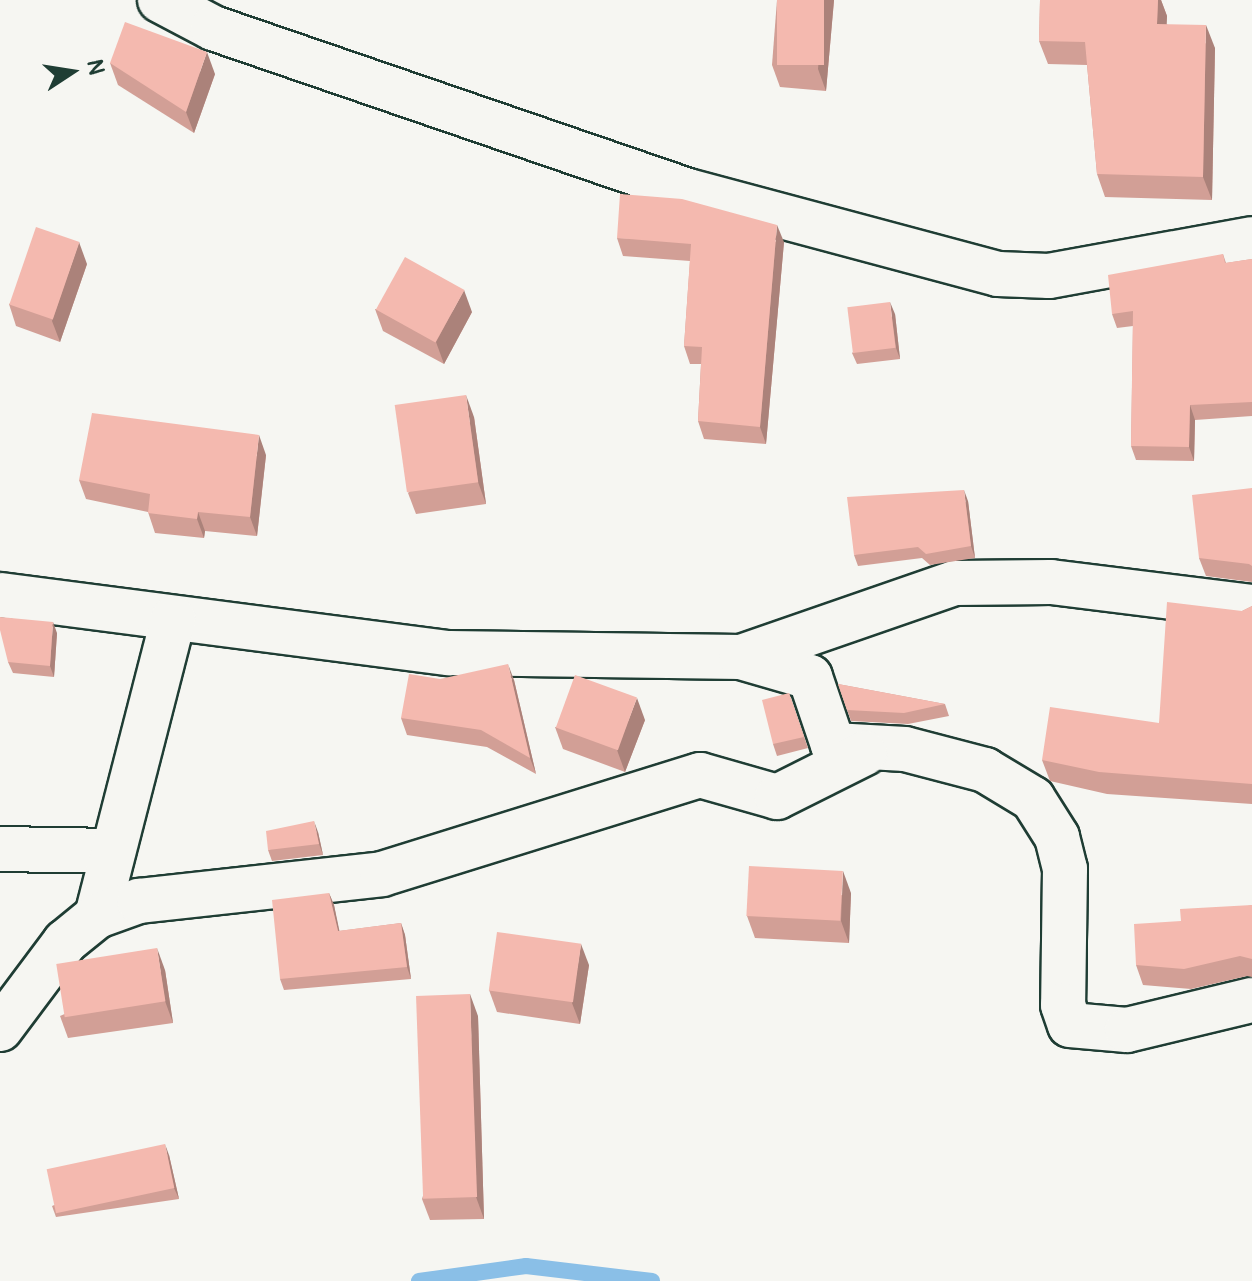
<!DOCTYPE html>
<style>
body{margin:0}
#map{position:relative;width:1252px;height:1281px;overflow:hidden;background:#f6f6f2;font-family:Pangolin,sans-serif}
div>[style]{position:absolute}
.stream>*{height:16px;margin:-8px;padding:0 8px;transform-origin:8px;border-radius:8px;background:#8abfe7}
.roads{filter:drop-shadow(2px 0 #1f3d34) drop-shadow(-2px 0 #1f3d34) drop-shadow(0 2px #1f3d34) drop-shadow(0 -2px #1f3d34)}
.street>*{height:44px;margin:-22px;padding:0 22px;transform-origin:22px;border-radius:22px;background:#f6f6f2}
.wall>*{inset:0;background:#d29f96}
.shaded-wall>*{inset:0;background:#ab827a}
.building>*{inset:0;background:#f4b9af;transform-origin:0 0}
span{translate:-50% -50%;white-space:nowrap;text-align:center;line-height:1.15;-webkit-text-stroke:6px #f6f6f2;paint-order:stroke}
.north{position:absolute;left:32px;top:32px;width:80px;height:80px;-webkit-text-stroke:6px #f6f6f2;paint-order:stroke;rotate:78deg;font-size:22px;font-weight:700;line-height:32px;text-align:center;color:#1f3d34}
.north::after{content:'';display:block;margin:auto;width:28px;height:36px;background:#1f3d34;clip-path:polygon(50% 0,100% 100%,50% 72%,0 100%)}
</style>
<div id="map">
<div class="stream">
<div style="left:419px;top:1281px;width:108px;rotate:-8deg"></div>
<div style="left:526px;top:1266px;width:127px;rotate:6.8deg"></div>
</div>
<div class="roads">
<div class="street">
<div style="left:160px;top:0;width:60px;rotate:27.8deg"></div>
<div style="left:213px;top:28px;width:502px;rotate:18.94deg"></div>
<div style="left:688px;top:191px;width:321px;rotate:15deg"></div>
<div style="left:998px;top:274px;width:51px;rotate:2.2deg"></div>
<div style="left:1049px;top:276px;width:206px;rotate:-10.3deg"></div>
<div style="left:0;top:595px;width:453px;rotate:7.4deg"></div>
<div style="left:449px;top:653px;width:292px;rotate:0.8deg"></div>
<div style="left:741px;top:657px;width:72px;rotate:16.2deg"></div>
<div style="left:810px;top:677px;width:72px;rotate:71.3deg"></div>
<div style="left:833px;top:745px;width:72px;rotate:3.2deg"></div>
<div style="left:905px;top:749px;width:83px;rotate:14.7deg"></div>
<div style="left:985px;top:770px;width:56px;rotate:31.1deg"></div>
<div style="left:1033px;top:799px;width:45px;rotate:57.7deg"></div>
<div style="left:1057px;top:837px;width:33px;rotate:76deg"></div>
<div style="left:1065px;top:869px;width:136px;rotate:90.8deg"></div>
<div style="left:1063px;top:1005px;width:21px;rotate:71deg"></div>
<div style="left:1070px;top:1025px;width:57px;rotate:5deg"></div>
<div style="left:1127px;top:1030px;width:129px;rotate:-13.5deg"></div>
<div style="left:741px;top:657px;width:226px;rotate:-19.1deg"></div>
<div style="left:955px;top:583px;width:96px;rotate:-0.6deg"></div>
<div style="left:1051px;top:582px;width:203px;rotate:7.1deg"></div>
<div style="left:0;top:849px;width:113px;rotate:1deg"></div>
<div style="left:97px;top:916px;width:307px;rotate:-75.6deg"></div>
<div style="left:0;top:1029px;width:109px;rotate:-53.2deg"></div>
<div style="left:65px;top:942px;width:41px;rotate:-39.1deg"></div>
<div style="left:97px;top:916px;width:45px;rotate:-19.7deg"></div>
<div style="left:139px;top:901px;width:244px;rotate:-6.3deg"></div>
<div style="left:382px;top:874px;width:333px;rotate:-17.3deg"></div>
<div style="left:700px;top:775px;width:80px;rotate:15.9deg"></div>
<div style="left:777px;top:797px;width:98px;rotate:-26.6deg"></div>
</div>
</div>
<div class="wall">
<div style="clip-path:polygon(777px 0,834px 0,826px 91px,780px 87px,772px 65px)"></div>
<div style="clip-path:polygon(1040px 0,1161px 0,1167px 16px,1166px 24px,1215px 48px,1212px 200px,1105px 197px,1097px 174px,1087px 65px,1048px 64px,1039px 41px)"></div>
<div style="clip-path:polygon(110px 63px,215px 74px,194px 133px,118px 85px)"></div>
<div style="clip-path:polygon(617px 238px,784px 242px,766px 444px,704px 439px,698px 421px,701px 364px,690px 364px,684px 346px,690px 261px,623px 256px)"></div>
<div style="clip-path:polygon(1223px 254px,1226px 263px,1252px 259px,1252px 416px,1195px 420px,1194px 461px,1136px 460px,1131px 446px,1133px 326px,1117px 328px,1112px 314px)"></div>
<div style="clip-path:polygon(87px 264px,60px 342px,16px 326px,9px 304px)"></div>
<div style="clip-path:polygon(375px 309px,472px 312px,444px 364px,383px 331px)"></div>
<div style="clip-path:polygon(895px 314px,900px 359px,857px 364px,852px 353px)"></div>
<div style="clip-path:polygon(474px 417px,486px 504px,416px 514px,408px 493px)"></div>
<div style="clip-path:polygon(266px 455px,257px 536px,205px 531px,204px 538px,155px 533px,148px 512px,86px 499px,79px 480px)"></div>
<div style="clip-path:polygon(1252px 488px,1252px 582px,1206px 576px,1199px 558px)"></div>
<div style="clip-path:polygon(968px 501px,975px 558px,930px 565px,922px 558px,858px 566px,854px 555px)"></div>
<div style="clip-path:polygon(1252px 606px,1252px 804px,1107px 794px,1050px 781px,1042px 760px,1159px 723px,1242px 611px)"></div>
<div style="clip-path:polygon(57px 633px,54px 677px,13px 673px,8px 662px)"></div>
<div style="clip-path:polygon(440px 679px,514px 680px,536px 774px,487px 747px,407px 735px,401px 718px)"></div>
<div style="clip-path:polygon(838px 684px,945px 704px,949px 716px,908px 724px,851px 721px)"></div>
<div style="clip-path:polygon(789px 693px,808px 748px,777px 756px,773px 744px)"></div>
<div style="clip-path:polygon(645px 720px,625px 772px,563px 749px,555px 727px)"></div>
<div style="clip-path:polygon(318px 832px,323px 855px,272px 861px,268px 850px)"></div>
<div style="clip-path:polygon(329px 893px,334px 905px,339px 931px,401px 923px,405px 935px,411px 979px,284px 990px,280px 979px)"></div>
<div style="clip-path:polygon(851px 893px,849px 943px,755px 938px,747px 916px)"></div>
<div style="clip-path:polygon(1252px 905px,1252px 977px,1247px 976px,1191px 989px,1143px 985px,1136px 965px,1181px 921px)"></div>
<div style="clip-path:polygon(589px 965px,580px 1024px,497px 1012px,489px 990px)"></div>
<div style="clip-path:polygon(165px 970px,173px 1023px,68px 1038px,60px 1016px)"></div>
<div style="clip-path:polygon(478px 1016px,484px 1219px,430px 1220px,422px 1199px)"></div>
<div style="clip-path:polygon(169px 1155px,179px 1199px,56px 1217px,52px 1206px)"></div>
</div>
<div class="shaded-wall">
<div style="clip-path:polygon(824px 0,834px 0,826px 91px,818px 69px)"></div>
<div style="clip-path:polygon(1158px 0,1161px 0,1167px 16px,1166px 47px,1157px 24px)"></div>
<div style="clip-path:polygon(1206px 25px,1215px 48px,1212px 200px,1203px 177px)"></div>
<div style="clip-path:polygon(207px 52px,215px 74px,194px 133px,186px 112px)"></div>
<div style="clip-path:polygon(777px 225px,784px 242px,766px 444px,760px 427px)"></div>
<div style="clip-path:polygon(79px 242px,87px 264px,60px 342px,52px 321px)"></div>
<div style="clip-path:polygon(464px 290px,472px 312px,444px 364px,436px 342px)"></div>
<div style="clip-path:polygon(890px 302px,895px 314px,900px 359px,896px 348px)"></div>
<div style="clip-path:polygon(466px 395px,474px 417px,486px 504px,478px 482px)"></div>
<div style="clip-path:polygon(1190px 405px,1195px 420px,1194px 461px,1189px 447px)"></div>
<div style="clip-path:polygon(259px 435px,266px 455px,257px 536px,250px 517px)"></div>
<div style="clip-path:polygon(964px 490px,968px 501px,975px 558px,971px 546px)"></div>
<div style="clip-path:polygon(198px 512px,205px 531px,204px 538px,197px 519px)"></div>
<div style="clip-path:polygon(53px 622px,57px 633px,54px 677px,50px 666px)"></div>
<div style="clip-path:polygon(508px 664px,514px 680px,536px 774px,530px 758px)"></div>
<div style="clip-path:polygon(637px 698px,645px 720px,625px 772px,617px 750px)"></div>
<div style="clip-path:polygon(314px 821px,318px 832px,323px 855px,319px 844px)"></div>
<div style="clip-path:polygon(843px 871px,851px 893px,849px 943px,841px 921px)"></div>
<div style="clip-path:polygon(329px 893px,334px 905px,342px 943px,338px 931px)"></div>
<div style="clip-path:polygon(401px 923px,405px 935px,411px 979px,407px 967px)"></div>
<div style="clip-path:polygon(581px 944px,589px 965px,580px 1024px,572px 1003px)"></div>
<div style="clip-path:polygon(157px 948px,165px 970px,173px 1023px,165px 1001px)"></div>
<div style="clip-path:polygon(470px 994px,478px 1016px,484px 1219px,476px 1197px)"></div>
<div style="clip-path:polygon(165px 1144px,169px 1155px,179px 1199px,174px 1188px)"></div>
</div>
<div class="building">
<div style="left:777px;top:0;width:47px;height:65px"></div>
<div style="clip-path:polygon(1040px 0,1158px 0,1157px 24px,1206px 25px,1203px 177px,1097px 174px,1085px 42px,1039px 41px)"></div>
<div style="clip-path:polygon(125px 22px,207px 52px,186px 112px,110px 63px)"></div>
<div style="clip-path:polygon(620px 194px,682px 199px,777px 225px,760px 427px,698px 421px,702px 347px,684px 346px,691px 244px,617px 238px)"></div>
<div style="left:36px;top:227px;width:46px;height:82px;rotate:19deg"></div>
<div style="clip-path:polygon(1223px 254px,1225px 263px,1252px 259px,1252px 402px,1190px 405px,1189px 447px,1131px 446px,1133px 311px,1112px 314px,1108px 275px)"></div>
<div style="left:405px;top:257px;width:68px;height:60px;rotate:29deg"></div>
<div style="left:890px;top:302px;width:46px;height:43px;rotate:83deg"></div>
<div style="left:466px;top:395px;width:88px;height:72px;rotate:82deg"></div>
<div style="clip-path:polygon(92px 413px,259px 435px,250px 517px,198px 512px,197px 519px,148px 513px,150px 494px,79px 480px)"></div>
<div style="clip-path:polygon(1252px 488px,1252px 566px,1249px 564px,1199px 558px,1192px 495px)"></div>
<div style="clip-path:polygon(964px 490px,971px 546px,926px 554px,918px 547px,854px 555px,847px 497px)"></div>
<div style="clip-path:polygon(1167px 602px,1242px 611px,1252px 606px,1252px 784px,1099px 772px,1042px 760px,1050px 707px,1159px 723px)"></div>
<div style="clip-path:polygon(0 617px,53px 622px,50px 666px,8px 662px,0 630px)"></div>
<div style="clip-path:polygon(508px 664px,530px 758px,481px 730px,401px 718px,409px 674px,440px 679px)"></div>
<div style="left:575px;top:675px;width:66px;height:56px;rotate:20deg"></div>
<div style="clip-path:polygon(838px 684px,945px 704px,904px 713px,847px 710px)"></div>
<div style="clip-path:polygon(789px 693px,804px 737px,773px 744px,762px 700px)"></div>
<div style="clip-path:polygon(314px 821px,319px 844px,268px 850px,266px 831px)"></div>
<div style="left:749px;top:866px;width:94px;height:50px;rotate:3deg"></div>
<div style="clip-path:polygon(329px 893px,338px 931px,401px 923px,407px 967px,280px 979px,272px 900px)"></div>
<div style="clip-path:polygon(1252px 905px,1252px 959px,1240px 956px,1184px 969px,1136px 965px,1134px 924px,1181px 921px,1180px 909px)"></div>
<div style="left:497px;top:932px;width:85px;height:59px;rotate:8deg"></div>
<div style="left:157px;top:948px;width:54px;height:102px;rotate:81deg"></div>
<div style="left:470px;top:994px;width:203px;height:54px;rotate:88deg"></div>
<div style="left:165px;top:1144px;width:45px;height:121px;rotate:78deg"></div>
</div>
<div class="north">N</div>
</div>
